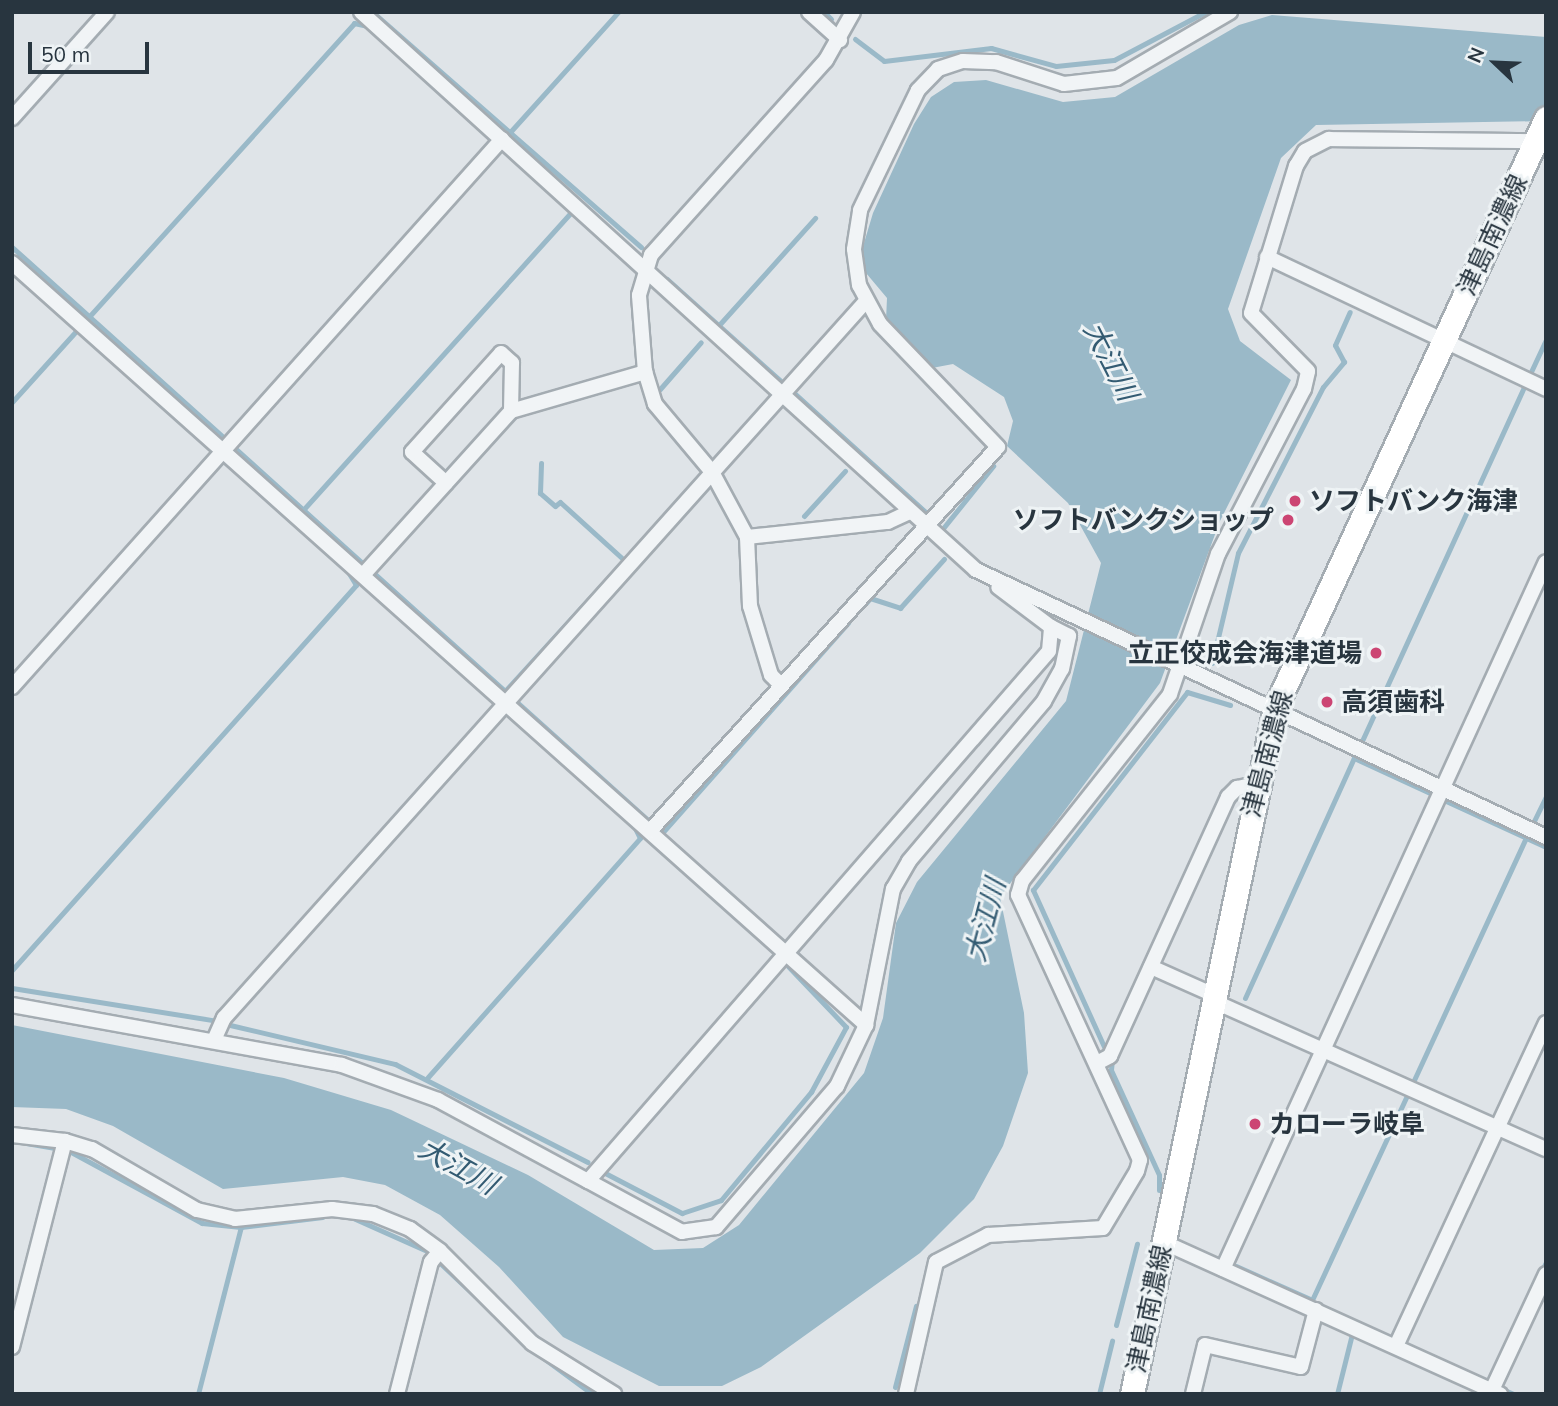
<!DOCTYPE html>
<meta charset="utf-8">
<style>
body{margin:0}
#map{position:relative;width:1558px;height:1406px;overflow:hidden;background:#dfe4e8;font-family:Mulish,"Noto Sans JP",sans-serif}
div>[style]{position:absolute}
.water>*{inset:0;background:#9ab9c8}
.stream>*{height:5px;margin:-2.5px;padding:0 2.5px;transform-origin:2.5px;border-radius:2.5px;background:#9ab9c8}
.roads{filter:drop-shadow(2px 0 #a4acb2) drop-shadow(-2px 0 #a4acb2) drop-shadow(0 2px #a4acb2) drop-shadow(0 -2px #a4acb2)}
.minor>*{height:14px;margin:-7px;padding:0 7px;transform-origin:7px;border-radius:7px;background:#f1f4f6}
.primary>*{height:23px;margin:-11.5px;padding:0 11.5px;transform-origin:11.5px;border-radius:11.5px;background:#fff}
.dots>*{width:19px;height:19px;translate:-50% -50%;box-sizing:border-box;border:4px solid #eef3f5;border-radius:50%}
span{translate:-50% -50%;white-space:nowrap;text-align:center;line-height:1.15;-webkit-text-stroke:6px #eef3f5;paint-order:stroke}
.street-label{font-size:26px;color:#28353f}
.poi-label{font-size:26px;color:#28353f;font-weight:700}
.left{translate:0 -50%;text-align:left}
.right{translate:-100% -50%;text-align:right}
.water-label{font-size:28px;color:#335b72;font-style:italic}
.frame{position:absolute;inset:0;border:14px solid #28353f;pointer-events:none}
.north{position:absolute;left:1460px;top:28px;width:70px;height:70px;-webkit-text-stroke:5px #eef3f5;paint-order:stroke;rotate:293deg;font-size:19px;font-weight:700;line-height:28px;text-align:center;color:#28353f}
.north::after{content:'';display:block;margin:auto;width:24px;height:32px;background:#28353f;clip-path:polygon(50% 0,100% 100%,50% 72%,0 100%)}
.scale{position:absolute;left:28px;top:42px;width:121px;height:32px;box-sizing:border-box;border:4px solid #28353f;border-top:0;padding-left:9px;font-size:21px;line-height:24px;white-space:nowrap;color:#28353f;-webkit-text-stroke:5px #eef3f5;paint-order:stroke}
</style>
<div id="map">
<div class="water">
<div style="clip-path:polygon(1272px 15px,1546px 37px,1546px 121px,1316px 125px,1281px 158px,1228px 309px,1240px 341px,1291px 380px,1220px 521px,1160px 683px,1000px 897px,1024px 1013px,1028px 1073px,1003px 1146px,974px 1199px,920px 1253px,761px 1367px,722px 1386px,659px 1386px,563px 1337px,499px 1267px,440px 1215px,385px 1185px,343px 1177px,223px 1189px,113px 1126px,66px 1109px,12px 1107px,12px 1025px,284px 1078px,391px 1110px,528px 1175px,654px 1250px,703px 1248px,739px 1225px,864px 1073px,883px 1018px,896px 923px,917px 882px,1066px 701px,1101px 563px,1068px 503px,1007px 446px,1013px 421px,1004px 397px,953px 364px,932px 368px,886px 320px,887px 298px,866px 273px,861px 253px,873px 213px,914px 124px,931px 97px,954px 82px,986px 80px,1063px 102px,1115px 97px,1239px 25px)"></div>
</div>
<div class="stream">
<div style="left:824px;top:12px;width:10px;rotate:45deg"></div>
<div style="left:377px;top:16px;width:351px;rotate:41.2deg"></div>
<div style="left:855px;top:39px;width:36px;rotate:37deg"></div>
<div style="left:884px;top:61px;width:108px;rotate:-6.9deg"></div>
<div style="left:991px;top:48px;width:67px;rotate:15.5deg"></div>
<div style="left:1056px;top:66px;width:58px;rotate:-5.9deg"></div>
<div style="left:1114px;top:60px;width:103px;rotate:-27.8deg"></div>
<div style="left:511px;top:131px;width:160px;rotate:-48deg"></div>
<div style="left:12px;top:247px;width:285px;rotate:42deg"></div>
<div style="left:667px;top:279px;width:156px;rotate:41.9deg"></div>
<div style="left:86px;top:320px;width:400px;rotate:-47.9deg"></div>
<div style="left:354px;top:23px;width:13px;rotate:13deg"></div>
<div style="left:719px;top:325px;width:144px;rotate:-48.1deg"></div>
<div style="left:1529px;top:376px;width:40px;rotate:-65deg"></div>
<div style="left:660px;top:389px;width:62px;rotate:-48.9deg"></div>
<div style="left:792px;top:391px;width:186px;rotate:42.2deg"></div>
<div style="left:12px;top:402px;width:97px;rotate:-47.9deg"></div>
<div style="left:236px;top:449px;width:170px;rotate:42.1deg"></div>
<div style="left:303px;top:510px;width:401px;rotate:-48deg"></div>
<div style="left:804px;top:516px;width:61px;rotate:-47.7deg"></div>
<div style="left:940px;top:532px;width:85px;rotate:-51.2deg"></div>
<div style="left:375px;top:574px;width:178px;rotate:42deg"></div>
<div style="left:866px;top:603px;width:6px;rotate:-51deg"></div>
<div style="left:870px;top:598px;width:32px;rotate:18deg"></div>
<div style="left:900px;top:608px;width:66px;rotate:-48.1deg"></div>
<div style="left:1212px;top:663px;width:113px;rotate:-76.7deg"></div>
<div style="left:1238px;top:553px;width:186px;rotate:-62.9deg"></div>
<div style="left:1323px;top:387px;width:33px;rotate:-50deg"></div>
<div style="left:1344px;top:362px;width:19px;rotate:-118deg"></div>
<div style="left:1335px;top:345px;width:36px;rotate:-66deg"></div>
<div style="left:505px;top:691px;width:177px;rotate:-47.7deg"></div>
<div style="left:624px;top:560px;width:86px;rotate:-137.8deg"></div>
<div style="left:560px;top:502px;width:6px;rotate:141deg"></div>
<div style="left:555px;top:506px;width:20px;rotate:-139deg"></div>
<div style="left:540px;top:493px;width:30px;rotate:-88deg"></div>
<div style="left:518px;top:703px;width:176px;rotate:42deg"></div>
<div style="left:1361px;top:743px;width:392px;rotate:-65.4deg"></div>
<div style="left:1446px;top:801px;width:110px;rotate:24.7deg"></div>
<div style="left:1533px;top:823px;width:30px;rotate:-64deg"></div>
<div style="left:659px;top:831px;width:36px;rotate:42deg"></div>
<div style="left:662px;top:833px;width:281px;rotate:-48.5deg"></div>
<div style="left:12px;top:970px;width:516px;rotate:-48.22deg"></div>
<div style="left:356px;top:585px;width:17px;rotate:-121deg"></div>
<div style="left:12px;top:988px;width:203px;rotate:9.1deg"></div>
<div style="left:1245px;top:998px;width:264px;rotate:-65.6deg"></div>
<div style="left:1354px;top:758px;width:86px;rotate:24.8deg"></div>
<div style="left:230px;top:1025px;width:170px;rotate:13.3deg"></div>
<div style="left:395px;top:1064px;width:216px;rotate:27deg"></div>
<div style="left:1106px;top:1051px;width:177px;rotate:-114.4deg"></div>
<div style="left:1033px;top:890px;width:251px;rotate:-52.1deg"></div>
<div style="left:1187px;top:692px;width:45px;rotate:16.8deg"></div>
<div style="left:1112px;top:1060px;width:10px;rotate:96deg"></div>
<div style="left:1111px;top:1070px;width:115px;rotate:65.4deg"></div>
<div style="left:1159px;top:1175px;width:15px;rotate:90deg"></div>
<div style="left:428px;top:1077px;width:319px;rotate:-48.4deg"></div>
<div style="left:640px;top:838px;width:11px;rotate:-117deg"></div>
<div style="left:1414px;top:1080px;width:267px;rotate:-65.2deg"></div>
<div style="left:26px;top:1143px;width:28px;rotate:10deg"></div>
<div style="left:71px;top:1152px;width:149px;rotate:28.5deg"></div>
<div style="left:202px;top:1223px;width:39px;rotate:6deg"></div>
<div style="left:241px;top:1227px;width:82px;rotate:-7deg"></div>
<div style="left:605px;top:1173px;width:87px;rotate:27.5deg"></div>
<div style="left:682px;top:1213px;width:41px;rotate:-18.4deg"></div>
<div style="left:721px;top:1200px;width:141px;rotate:-50.2deg"></div>
<div style="left:811px;top:1092px;width:74px;rotate:-61.7deg"></div>
<div style="left:846px;top:1027px;width:84px;rotate:-133.6deg"></div>
<div style="left:353px;top:1218px;width:81px;rotate:24deg"></div>
<div style="left:441px;top:1264px;width:47px;rotate:43.3deg"></div>
<div style="left:1236px;top:1266px;width:83px;rotate:24.1deg"></div>
<div style="left:1312px;top:1300px;width:228px;rotate:-65.1deg"></div>
<div style="left:1540px;top:1274px;width:13px;rotate:-63deg"></div>
<div style="left:1116px;top:1325px;width:84px;rotate:-75.5deg"></div>
<div style="left:527px;top:1346px;width:81px;rotate:36.4deg"></div>
<div style="left:895px;top:1387px;width:84px;rotate:-75.5deg"></div>
<div style="left:1502px;top:1389px;width:12px;rotate:24deg"></div>
<div style="left:198px;top:1394px;width:172px;rotate:-75.6deg"></div>
<div style="left:1099px;top:1394px;width:55px;rotate:-76.2deg"></div>
<div style="left:1337px;top:1394px;width:62px;rotate:-76deg"></div>
</div>
<div class="roads">
<div class="minor">
<div style="left:361px;top:12px;width:830px;rotate:42.22deg"></div>
<div style="left:976px;top:570px;width:629px;rotate:25.1deg"></div>
<div style="left:809px;top:12px;width:42px;rotate:42.1deg"></div>
<div style="left:12px;top:118px;width:142px;rotate:-48.1deg"></div>
<div style="left:1267px;top:257px;width:309px;rotate:25.3deg"></div>
<div style="left:12px;top:263px;width:1145px;rotate:41.74deg"></div>
<div style="left:866px;top:1025px;width:68px;rotate:115.4deg"></div>
<div style="left:837px;top:1086px;width:186px;rotate:130.6deg"></div>
<div style="left:716px;top:1227px;width:34px;rotate:172deg"></div>
<div style="left:682px;top:1232px;width:107px;rotate:-151.5deg"></div>
<div style="left:446px;top:483px;width:46px;rotate:-137.6deg"></div>
<div style="left:412px;top:452px;width:133px;rotate:-48deg"></div>
<div style="left:501px;top:353px;width:15px;rotate:42deg"></div>
<div style="left:512px;top:363px;width:48px;rotate:91.2deg"></div>
<div style="left:747px;top:537px;width:142px;rotate:-6.1deg"></div>
<div style="left:888px;top:522px;width:21px;rotate:-25deg"></div>
<div style="left:363px;top:575px;width:221px;rotate:-47.9deg"></div>
<div style="left:511px;top:411px;width:140px;rotate:-16.2deg"></div>
<div style="left:781px;top:685px;width:14px;rotate:-135deg"></div>
<div style="left:771px;top:675px;width:72px;rotate:-106.9deg"></div>
<div style="left:750px;top:606px;width:69px;rotate:-92.5deg"></div>
<div style="left:747px;top:537px;width:74px;rotate:-118.3deg"></div>
<div style="left:712px;top:472px;width:89px;rotate:-130deg"></div>
<div style="left:655px;top:404px;width:34px;rotate:-107deg"></div>
<div style="left:645px;top:372px;width:77px;rotate:-94.5deg"></div>
<div style="left:639px;top:295px;width:42px;rotate:-73.3deg"></div>
<div style="left:651px;top:255px;width:262px;rotate:-48.1deg"></div>
<div style="left:826px;top:60px;width:55px;rotate:-60.6deg"></div>
<div style="left:12px;top:687px;width:735px;rotate:-48.2deg"></div>
<div style="left:650px;top:831px;width:518px;rotate:-47.82deg"></div>
<div style="left:998px;top:447px;width:170px;rotate:-133.8deg"></div>
<div style="left:880px;top:324px;width:44px;rotate:-118.3deg"></div>
<div style="left:859px;top:285px;width:36px;rotate:-98deg"></div>
<div style="left:854px;top:249px;width:39px;rotate:-81deg"></div>
<div style="left:860px;top:210px;width:133px;rotate:-64.2deg"></div>
<div style="left:918px;top:90px;width:29px;rotate:-46deg"></div>
<div style="left:938px;top:69px;width:26px;rotate:-18deg"></div>
<div style="left:963px;top:61px;width:33px;rotate:2deg"></div>
<div style="left:996px;top:62px;width:71px;rotate:17.9deg"></div>
<div style="left:1064px;top:84px;width:53px;rotate:-6.5deg"></div>
<div style="left:1117px;top:78px;width:131px;rotate:-30.3deg"></div>
<div style="left:1151px;top:967px;width:69px;rotate:24deg"></div>
<div style="left:1213px;top:1001px;width:364px;rotate:24deg"></div>
<div style="left:12px;top:1005px;width:335px;rotate:10.3deg"></div>
<div style="left:342px;top:1065px;width:102px;rotate:20deg"></div>
<div style="left:438px;top:1100px;width:170px;rotate:28.4deg"></div>
<div style="left:588px;top:1181px;width:702px;rotate:-48.98deg"></div>
<div style="left:1049px;top:651px;width:24px;rotate:-85deg"></div>
<div style="left:1051px;top:627px;width:66px;rotate:-143deg"></div>
<div style="left:866px;top:1025px;width:139px;rotate:-78.8deg"></div>
<div style="left:893px;top:889px;width:32px;rotate:-60deg"></div>
<div style="left:909px;top:861px;width:209px;rotate:-49.8deg"></div>
<div style="left:1044px;top:701px;width:37px;rotate:-61deg"></div>
<div style="left:1062px;top:669px;width:34px;rotate:-78deg"></div>
<div style="left:1069px;top:636px;width:20px;rotate:-153deg"></div>
<div style="left:215px;top:1038px;width:22px;rotate:-66deg"></div>
<div style="left:224px;top:1018px;width:962px;rotate:-48.16deg"></div>
<div style="left:1097px;top:1063px;width:15px;rotate:-28deg"></div>
<div style="left:1110px;top:1056px;width:285px;rotate:-65.5deg"></div>
<div style="left:1228px;top:797px;width:13px;rotate:-45deg"></div>
<div style="left:1237px;top:788px;width:19px;rotate:-12deg"></div>
<div style="left:12px;top:1135px;width:53px;rotate:6.5deg"></div>
<div style="left:1163px;top:1242px;width:370px;rotate:24.3deg"></div>
<div style="left:1223px;top:1269px;width:777px;rotate:-65.45deg"></div>
<div style="left:1396px;top:1346px;width:356px;rotate:-65.1deg"></div>
<div style="left:12px;top:1347px;width:213px;rotate:-75.6deg"></div>
<div style="left:65px;top:1141px;width:28px;rotate:17deg"></div>
<div style="left:92px;top:1149px;width:121px;rotate:30.2deg"></div>
<div style="left:197px;top:1210px;width:39px;rotate:13deg"></div>
<div style="left:235px;top:1219px;width:98px;rotate:-5.9deg"></div>
<div style="left:332px;top:1209px;width:41px;rotate:7deg"></div>
<div style="left:373px;top:1214px;width:40px;rotate:22deg"></div>
<div style="left:410px;top:1229px;width:37px;rotate:36deg"></div>
<div style="left:1492px;top:1390px;width:128px;rotate:-65deg"></div>
<div style="left:397px;top:1394px;width:136px;rotate:-75.6deg"></div>
<div style="left:431px;top:1262px;width:14px;rotate:-51deg"></div>
<div style="left:440px;top:1251px;width:130px;rotate:45deg"></div>
<div style="left:532px;top:1343px;width:97px;rotate:31.9deg"></div>
<div style="left:906px;top:1394px;width:135px;rotate:-77.2deg"></div>
<div style="left:936px;top:1262px;width:59px;rotate:-27.4deg"></div>
<div style="left:988px;top:1235px;width:115px;rotate:-3.5deg"></div>
<div style="left:1103px;top:1228px;width:66px;rotate:-59.2deg"></div>
<div style="left:1137px;top:1171px;width:11px;rotate:-75deg"></div>
<div style="left:1140px;top:1160px;width:292px;rotate:-114.7deg"></div>
<div style="left:1018px;top:895px;width:15px;rotate:-74deg"></div>
<div style="left:1022px;top:881px;width:238px;rotate:-51.6deg"></div>
<div style="left:1170px;top:694px;width:148px;rotate:-71.1deg"></div>
<div style="left:1218px;top:554px;width:186px;rotate:-62.5deg"></div>
<div style="left:1304px;top:389px;width:18px;rotate:-77deg"></div>
<div style="left:1308px;top:371px;width:81px;rotate:-134.5deg"></div>
<div style="left:1251px;top:313px;width:154px;rotate:-73deg"></div>
<div style="left:1296px;top:166px;width:17px;rotate:-59deg"></div>
<div style="left:1305px;top:151px;width:27px;rotate:-27deg"></div>
<div style="left:1329px;top:139px;width:206px;rotate:0.6deg"></div>
<div style="left:1193px;top:1394px;width:50px;rotate:-76.2deg"></div>
<div style="left:1205px;top:1345px;width:98px;rotate:12.9deg"></div>
<div style="left:1301px;top:1367px;width:59px;rotate:-75.3deg"></div>
</div>
<div class="primary">
<div style="left:1132px;top:1394px;width:701px;rotate:-78.23deg"></div>
<div style="left:1275px;top:708px;width:649px;rotate:-65.33deg"></div>
</div>
</div>
<div class="dots">
<div style="left:1295px;top:501px;background:#cc4573"></div>
<div style="left:1288px;top:520px;background:#cc4573"></div>
<div style="left:1376px;top:653px;background:#cc4573"></div>
<div style="left:1327px;top:702px;background:#cc4573"></div>
<div style="left:1255px;top:1124px;background:#cc4573"></div>
</div>
<div class="street-label">
<span style="left:1492px;top:235px;rotate:-65deg">津島南濃線</span>
<span style="left:1267px;top:754px;rotate:-75deg">津島南濃線</span>
<span style="left:1149px;top:1309px;rotate:-78deg">津島南濃線</span>
</div>
<div class="poi-label">
<span class="left" style="left:1309px;top:501px">ソフトバンク海津</span>
<span class="right" style="left:1274px;top:520px">ソフトバンクショップ</span>
<span class="right" style="left:1362px;top:653px">立正佼成会海津道場</span>
<span class="left" style="left:1341px;top:702px">高須歯科</span>
<span class="left" style="left:1269px;top:1124px">カローラ岐阜</span>
</div>
<div class="water-label">
<span style="left:1111px;top:361px;rotate:63deg">大江川</span>
<span style="left:985px;top:920px;rotate:-75deg">大江川</span>
<span style="left:458px;top:1166px;rotate:29deg">大江川</span>
</div>
<div class="frame"></div>
<div class="north">N</div>
<div class="scale">50 m</div>
</div>
